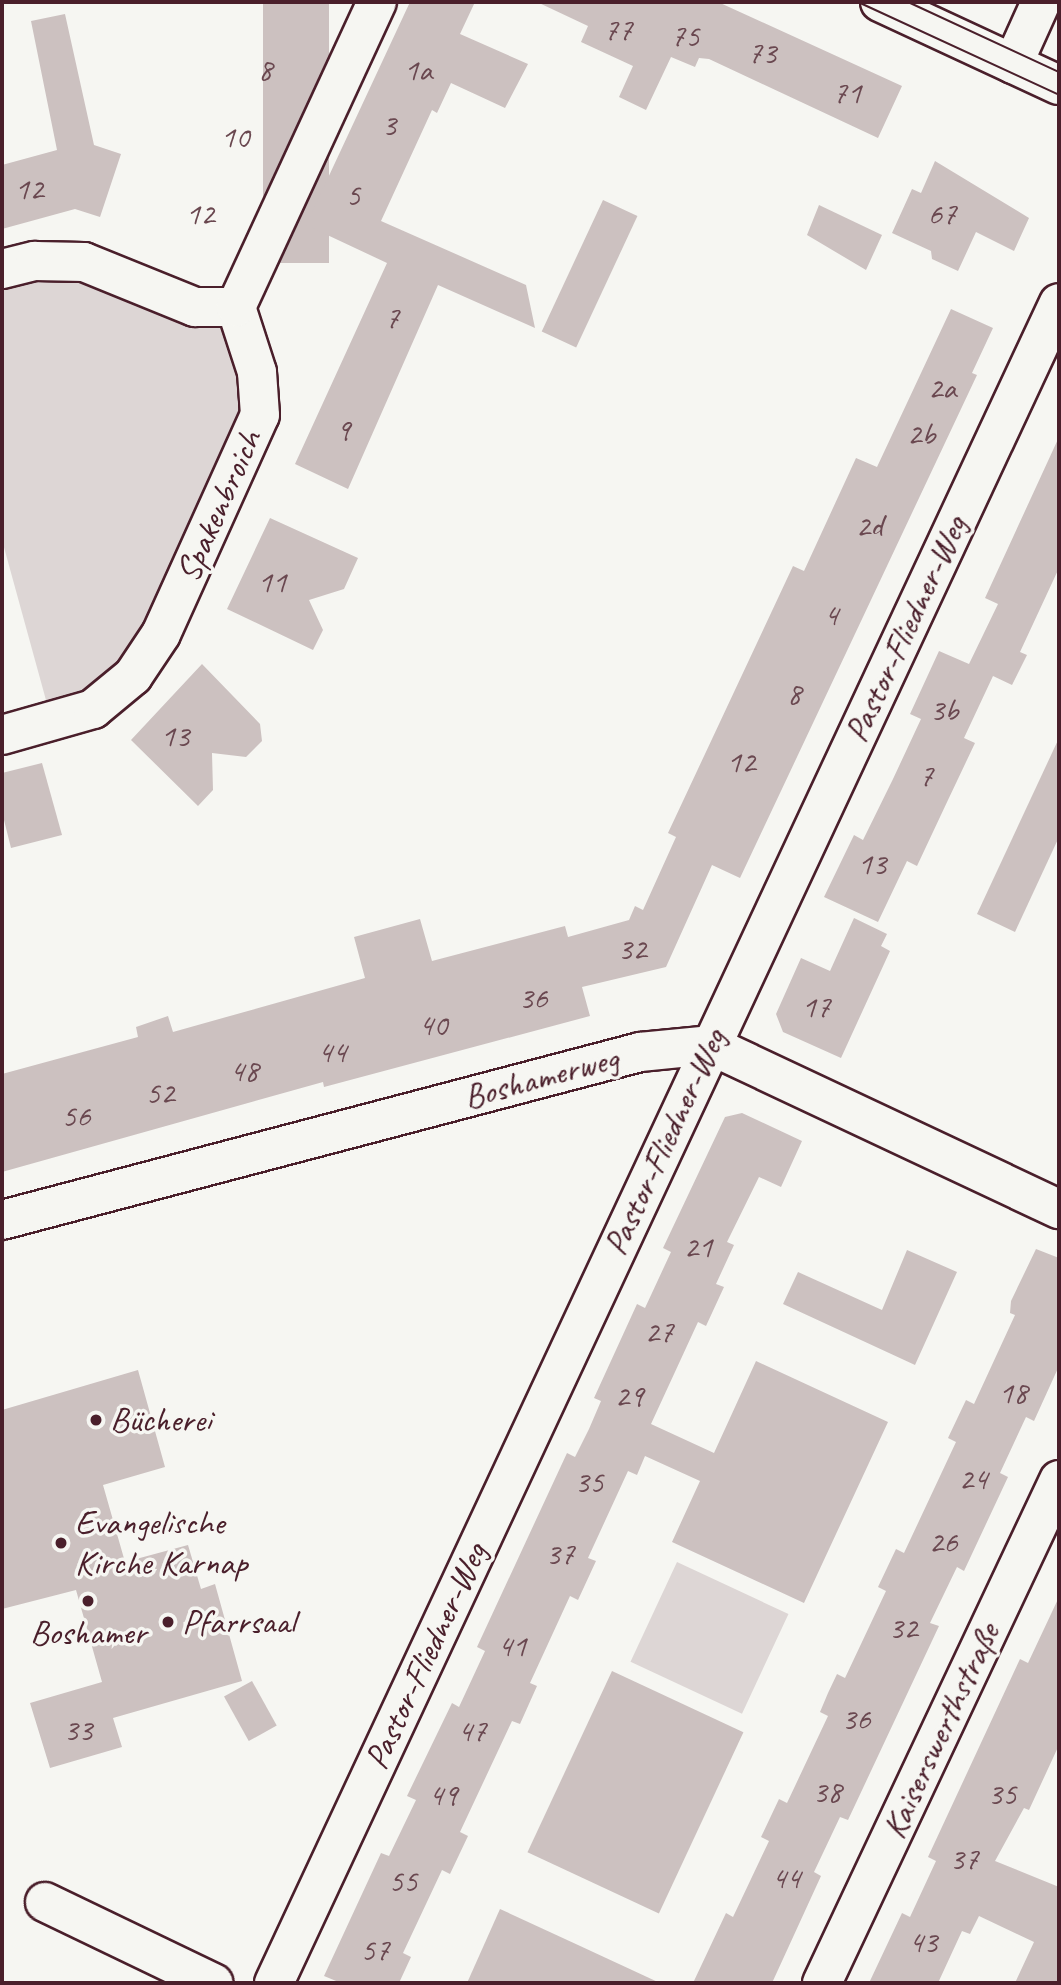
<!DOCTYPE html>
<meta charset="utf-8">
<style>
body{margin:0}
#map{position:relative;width:1061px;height:1985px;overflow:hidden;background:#f6f6f2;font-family:Caveat,sans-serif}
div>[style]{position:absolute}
.green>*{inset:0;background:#ddd6d5;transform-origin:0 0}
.building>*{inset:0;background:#ccc1c0;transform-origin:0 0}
.roads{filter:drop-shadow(2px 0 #4a1f2b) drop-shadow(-2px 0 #4a1f2b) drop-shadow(0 2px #4a1f2b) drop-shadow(0 -2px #4a1f2b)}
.street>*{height:38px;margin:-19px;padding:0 19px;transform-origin:19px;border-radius:19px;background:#f6f6f2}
.secondary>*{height:38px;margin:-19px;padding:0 19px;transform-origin:19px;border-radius:19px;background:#f6f6f2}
.tram>*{height:2px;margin:-1px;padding:0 1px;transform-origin:1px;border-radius:1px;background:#4a1f2b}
.dots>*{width:19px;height:19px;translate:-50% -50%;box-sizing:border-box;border:4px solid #f6f6f2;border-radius:50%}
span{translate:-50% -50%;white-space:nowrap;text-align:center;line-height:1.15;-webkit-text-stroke:7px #f6f6f2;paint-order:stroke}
.number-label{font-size:32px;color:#6a4850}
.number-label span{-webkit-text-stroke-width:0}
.street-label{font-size:35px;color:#4a1f2b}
.poi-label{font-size:35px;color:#4a1f2b}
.left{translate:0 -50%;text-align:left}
.frame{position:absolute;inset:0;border:4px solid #4a1f2b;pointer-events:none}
</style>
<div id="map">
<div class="green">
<div style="clip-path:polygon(35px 261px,236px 307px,257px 372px,161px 634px,52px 722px,2px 540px,2px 269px)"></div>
<div style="left:677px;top:1562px;width:123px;height:110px;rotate:25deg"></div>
</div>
<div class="building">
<div style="left:263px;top:2px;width:66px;height:261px"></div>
<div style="clip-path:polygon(410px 2px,475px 2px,460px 34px,528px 64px,505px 108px,451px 83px,437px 113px,432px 110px,381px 221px,526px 285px,535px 328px,438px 285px,348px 489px,295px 464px,387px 263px,306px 225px)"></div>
<div style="clip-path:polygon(537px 2px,718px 2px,902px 86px,878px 138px,709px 59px,699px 58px,695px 67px,671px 57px,646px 110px,619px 97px,633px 66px,581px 42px,588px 26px)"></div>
<div style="clip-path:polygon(65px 14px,94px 145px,121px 154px,100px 217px,75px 209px,2px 229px,2px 165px,57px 150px,31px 21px)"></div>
<div style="clip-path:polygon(935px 161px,1029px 218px,1014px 251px,976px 232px,958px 271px,932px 259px,931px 251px,892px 233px,912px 189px,921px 193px)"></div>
<div style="left:603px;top:200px;width:38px;height:145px;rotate:25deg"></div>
<div style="clip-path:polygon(819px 205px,882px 235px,866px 270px,807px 235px)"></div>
<div style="clip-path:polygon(951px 309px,993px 328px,972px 373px,977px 375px,740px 878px,712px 865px,666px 967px,582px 987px,590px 1016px,324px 1087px,323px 1082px,2px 1172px,2px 1074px,138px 1037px,136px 1027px,168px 1016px,173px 1032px,365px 978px,354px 937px,420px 919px,432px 961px,565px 926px,568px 937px,629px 920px,635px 906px,643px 910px,676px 837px,668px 833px,793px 566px,804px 571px,856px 458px,877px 467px)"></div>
<div style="clip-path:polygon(1059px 437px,1059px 568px,1020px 652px,1027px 655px,1012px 685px,993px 676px,964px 738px,975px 743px,948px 800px,917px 866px,907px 861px,878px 922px,824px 897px,854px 835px,863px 840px,893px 779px,921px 719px,910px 714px,939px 651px,969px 664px,998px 604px,985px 598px)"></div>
<div style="clip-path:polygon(270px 518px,358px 558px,344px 589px,309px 600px,323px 630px,313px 650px,227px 609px)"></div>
<div style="clip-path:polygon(202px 664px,260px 724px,262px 741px,246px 757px,212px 753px,213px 790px,198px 806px,131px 740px)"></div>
<div style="clip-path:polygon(1059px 738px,1059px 837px,1015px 932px,977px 914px)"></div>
<div style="clip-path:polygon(42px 763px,62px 835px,11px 848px,2px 812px,2px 773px)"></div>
<div style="clip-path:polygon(854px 918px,887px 934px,881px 946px,890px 951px,841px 1058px,783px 1032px,776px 1014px,801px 958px,830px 971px)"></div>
<div style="clip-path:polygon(742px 1113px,802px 1141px,781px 1187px,759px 1177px,727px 1242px,734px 1245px,716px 1284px,724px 1287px,706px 1326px,698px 1322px,651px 1424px,714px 1453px,756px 1361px,888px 1422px,804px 1603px,672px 1542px,700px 1481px,645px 1456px,637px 1475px,628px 1471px,588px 1558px,596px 1561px,578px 1600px,570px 1596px,530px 1683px,537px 1686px,520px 1724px,512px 1721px,460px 1832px,468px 1836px,450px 1874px,442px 1870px,403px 1953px,411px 1957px,399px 1983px,341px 1983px,324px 1976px,381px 1853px,389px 1856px,416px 1800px,407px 1796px,452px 1703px,459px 1707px,485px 1651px,477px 1647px,567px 1453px,575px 1457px,589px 1429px,601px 1401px,594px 1398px,637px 1304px,645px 1308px,671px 1252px,663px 1248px,725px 1117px)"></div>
<div style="clip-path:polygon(1036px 1249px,1059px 1258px,1059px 1366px,1034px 1421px,1026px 1417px,1000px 1473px,1008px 1477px,964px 1571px,957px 1567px,930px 1623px,939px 1626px,848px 1820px,840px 1817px,814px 1872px,821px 1876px,772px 1983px,693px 1983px,726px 1913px,733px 1917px,769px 1841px,761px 1837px,779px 1799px,787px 1803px,828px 1716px,820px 1712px,828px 1693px,837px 1674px,845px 1678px,886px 1591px,878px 1587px,896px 1549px,904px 1553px,956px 1442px,948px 1438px,966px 1400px,974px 1404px,1015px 1315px,1010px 1313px,1011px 1301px)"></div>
<div style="clip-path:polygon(907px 1250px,957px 1272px,915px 1365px,783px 1304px,798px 1272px,882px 1310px)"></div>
<div style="clip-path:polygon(138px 1370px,165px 1467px,103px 1485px,125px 1562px,188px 1545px,201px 1589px,215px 1584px,242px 1681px,113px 1718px,122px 1747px,50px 1768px,30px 1703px,102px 1682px,76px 1590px,2px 1609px,2px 1410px)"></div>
<div style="clip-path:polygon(1059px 1597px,1059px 1745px,1029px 1810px,1024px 1808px,995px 1861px,1059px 1887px,1059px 1983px,1015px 1983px,1034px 1942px,979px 1916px,970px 1934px,962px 1931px,938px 1983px,869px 1983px,902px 1913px,910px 1917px,936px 1861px,928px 1857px,1020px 1659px,1028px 1663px)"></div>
<div style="left:612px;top:1671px;width:145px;height:200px;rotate:25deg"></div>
<div style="left:252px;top:1681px;width:51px;height:32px;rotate:61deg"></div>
<div style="clip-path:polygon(500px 1909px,578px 1945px,660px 1983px,467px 1983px)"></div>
</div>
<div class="roads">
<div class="street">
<div style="left:1013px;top:64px;width:68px;rotate:-65.7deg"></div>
<div style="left:2px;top:269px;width:34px;rotate:-14deg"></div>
<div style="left:35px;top:261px;width:49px;rotate:1.2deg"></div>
<div style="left:84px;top:262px;width:120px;rotate:22.1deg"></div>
<div style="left:195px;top:307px;width:41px"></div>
<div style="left:2px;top:735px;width:95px;rotate:-15.9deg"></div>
<div style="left:93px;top:709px;width:52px;rotate:-39.5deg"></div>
<div style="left:133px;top:676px;width:50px;rotate:-56.3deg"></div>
<div style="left:161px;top:634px;width:240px;rotate:-65.7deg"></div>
<div style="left:260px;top:415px;width:43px;rotate:-94deg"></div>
<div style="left:257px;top:372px;width:68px;rotate:-107.9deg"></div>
<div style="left:236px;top:307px;width:336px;rotate:-65.2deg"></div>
<div style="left:2px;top:1220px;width:660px;rotate:-14.75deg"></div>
<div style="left:640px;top:1052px;width:70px;rotate:-5.7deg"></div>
<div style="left:710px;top:1045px;width:386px;rotate:25.2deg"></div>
<div style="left:45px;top:1902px;width:187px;rotate:25.7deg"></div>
<div style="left:274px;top:1983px;width:1854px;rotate:-64.96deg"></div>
<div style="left:822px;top:1983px;width:556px;rotate:-64.77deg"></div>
</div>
<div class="secondary">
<div style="left:880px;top:2px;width:197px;rotate:24.9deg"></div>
</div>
</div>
<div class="tram">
<div style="left:858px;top:2px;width:221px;rotate:24.8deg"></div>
<div style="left:908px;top:2px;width:166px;rotate:24.9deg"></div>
</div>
<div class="dots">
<div style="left:96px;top:1420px;background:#4a1f2b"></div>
<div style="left:61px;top:1543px;background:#4a1f2b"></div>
<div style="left:88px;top:1601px;background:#4a1f2b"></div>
<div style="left:168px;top:1622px;background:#4a1f2b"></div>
</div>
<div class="number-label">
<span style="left:618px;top:30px">77</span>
<span style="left:685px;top:36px">75</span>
<span style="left:762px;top:53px">73</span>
<span style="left:265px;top:70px">8</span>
<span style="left:418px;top:70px">1a</span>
<span style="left:847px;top:93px">71</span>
<span style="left:389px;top:125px">3</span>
<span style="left:235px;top:137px">10</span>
<span style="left:29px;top:189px">12</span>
<span style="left:353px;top:195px">5</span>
<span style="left:200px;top:214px">12</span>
<span style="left:942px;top:214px">67</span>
<span style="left:392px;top:318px">7</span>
<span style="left:942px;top:388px">2a</span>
<span style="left:343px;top:430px">9</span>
<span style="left:921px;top:434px">2b</span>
<span style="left:869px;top:526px">2d</span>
<span style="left:272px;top:582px">11</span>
<span style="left:831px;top:615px">4</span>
<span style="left:794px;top:694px">8</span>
<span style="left:944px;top:710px">3b</span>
<span style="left:175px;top:736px">13</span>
<span style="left:741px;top:762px">12</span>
<span style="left:926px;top:776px">7</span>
<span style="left:872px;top:864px">13</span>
<span style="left:632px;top:949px">32</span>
<span style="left:533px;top:998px">36</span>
<span style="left:816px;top:1007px">17</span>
<span style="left:433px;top:1025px">40</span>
<span style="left:332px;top:1052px">44</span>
<span style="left:244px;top:1071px">48</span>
<span style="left:160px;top:1093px">52</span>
<span style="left:76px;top:1116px">56</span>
<span style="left:698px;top:1247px">21</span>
<span style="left:659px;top:1332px">27</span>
<span style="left:1013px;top:1393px">18</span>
<span style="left:629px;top:1396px">29</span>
<span style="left:973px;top:1479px">24</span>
<span style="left:589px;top:1482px">35</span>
<span style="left:943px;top:1542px">26</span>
<span style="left:560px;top:1554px">37</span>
<span style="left:903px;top:1628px">32</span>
<span style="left:512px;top:1646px">41</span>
<span style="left:856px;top:1719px">36</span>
<span style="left:78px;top:1730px">33</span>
<span style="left:472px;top:1731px">47</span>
<span style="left:827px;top:1792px">38</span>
<span style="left:1002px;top:1794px">35</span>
<span style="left:443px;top:1795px">49</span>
<span style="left:964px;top:1859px">37</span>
<span style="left:786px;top:1878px">44</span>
<span style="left:403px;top:1881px">55</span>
<span style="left:923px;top:1942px">43</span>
<span style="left:375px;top:1950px">57</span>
</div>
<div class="street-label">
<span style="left:219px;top:506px;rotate:-66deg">Spakenbroich</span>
<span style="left:906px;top:629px;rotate:-65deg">Pastor-Fliedner-Weg</span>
<span style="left:541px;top:1078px;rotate:-15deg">Boshamerweg</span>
<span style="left:665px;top:1142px;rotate:-65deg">Pastor-Fliedner-Weg</span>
<span style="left:426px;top:1656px;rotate:-65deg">Pastor-Fliedner-Weg</span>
<span style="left:941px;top:1731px;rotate:-65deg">Kaiserswerthstraße</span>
</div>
<div class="poi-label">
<span class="left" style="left:110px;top:1420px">Bücherei</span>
<span class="left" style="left:75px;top:1543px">Evangelische<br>Kirche Karnap</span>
<span class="left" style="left:182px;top:1622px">Pfarrsaal</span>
<span style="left:88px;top:1633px">Boshamer</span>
</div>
<div class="frame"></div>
</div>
